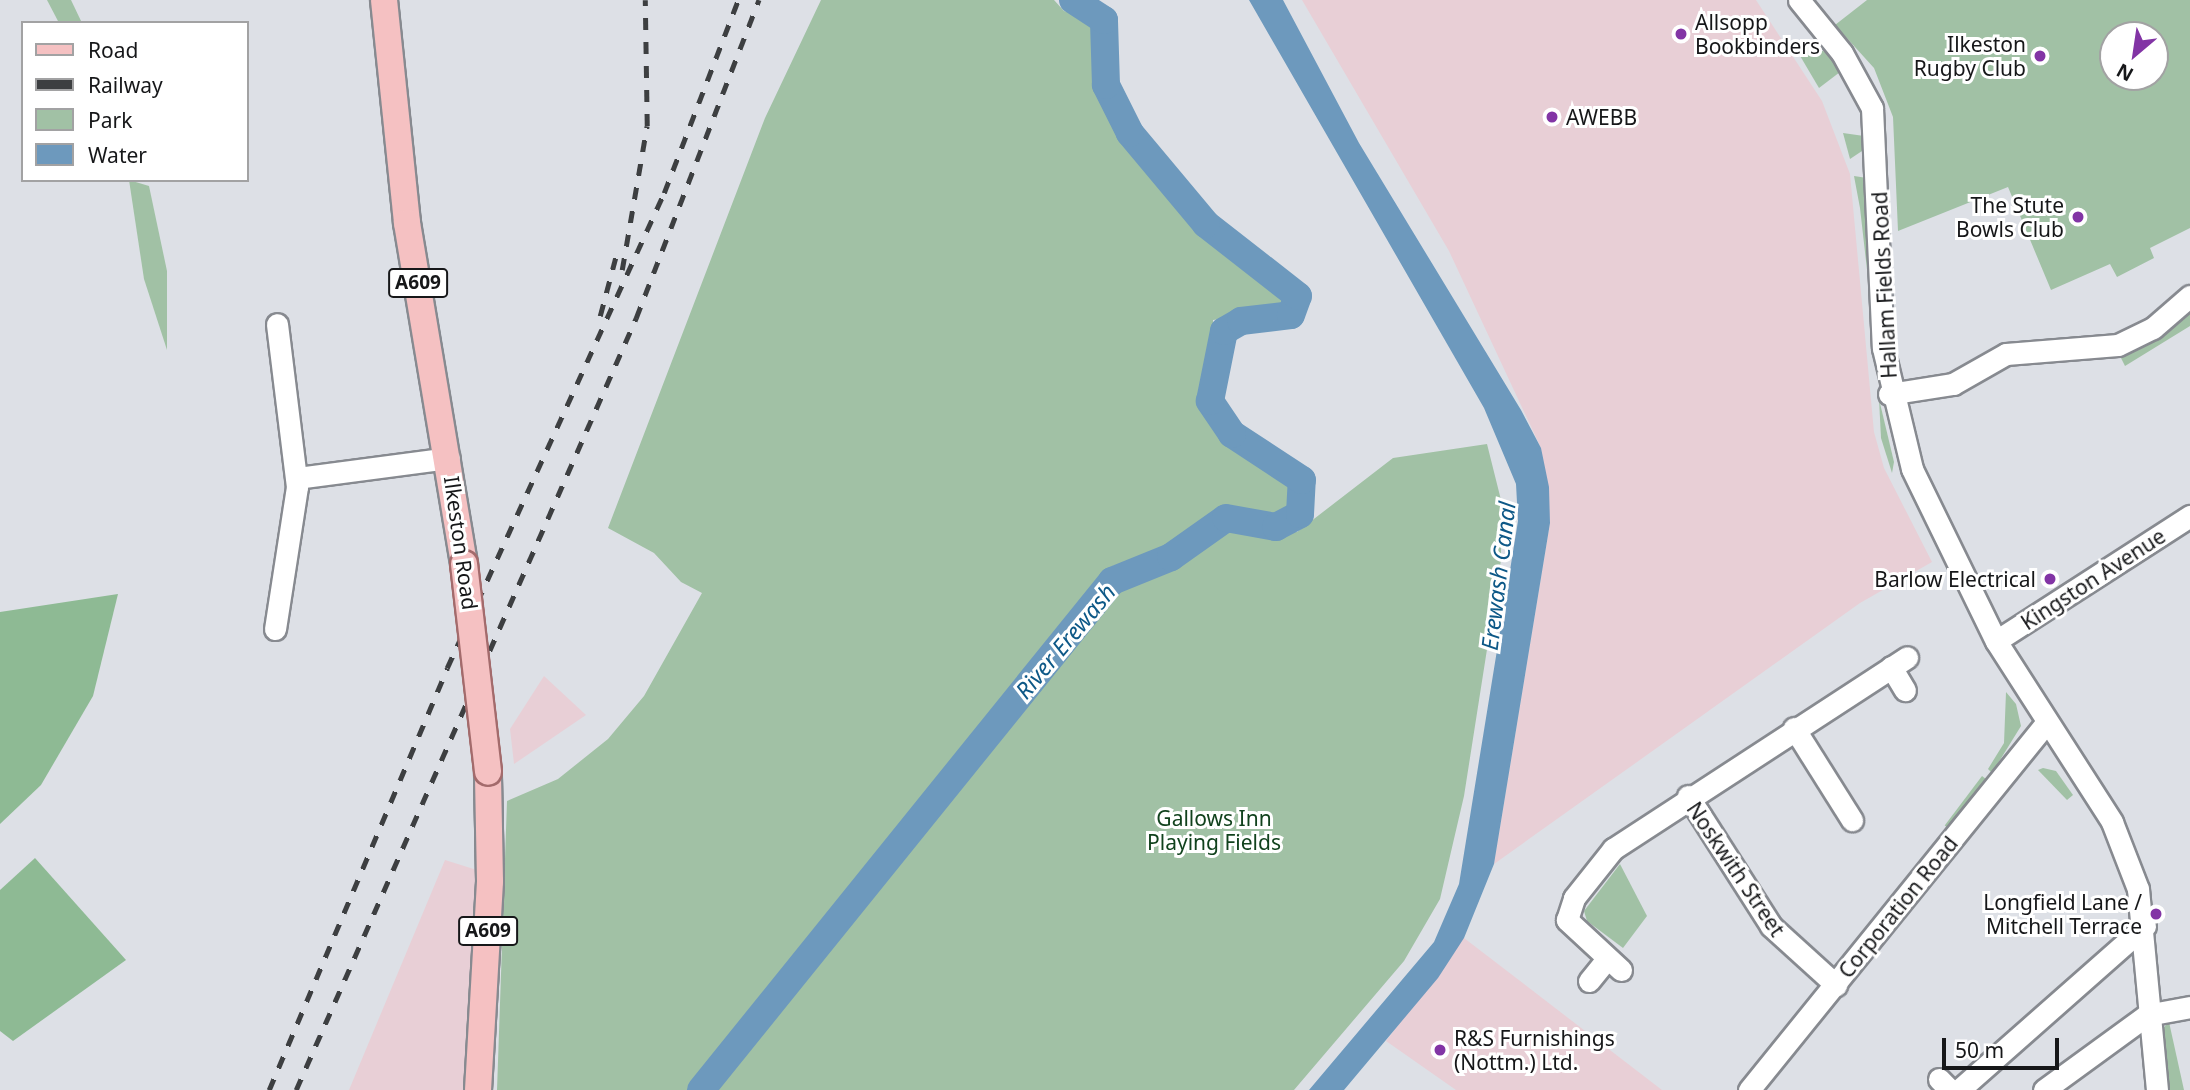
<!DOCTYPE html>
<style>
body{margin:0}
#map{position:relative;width:2190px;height:1090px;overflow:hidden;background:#dde0e6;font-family:"Noto Sans",sans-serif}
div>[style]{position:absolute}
.industrial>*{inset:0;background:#e8cfd6}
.green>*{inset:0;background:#a1c1a5;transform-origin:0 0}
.forest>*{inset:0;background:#8eba94}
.water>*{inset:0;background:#6d99bd}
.river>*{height:28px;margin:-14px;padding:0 14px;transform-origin:14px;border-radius:14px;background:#6d99bd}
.roads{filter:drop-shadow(2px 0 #878a90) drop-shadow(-2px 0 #878a90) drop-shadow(0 2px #878a90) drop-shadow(0 -2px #878a90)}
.minor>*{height:21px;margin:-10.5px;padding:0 10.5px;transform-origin:10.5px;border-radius:10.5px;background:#fff}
.major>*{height:26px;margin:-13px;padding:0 13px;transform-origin:13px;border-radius:13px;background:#f5c1c2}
.rail>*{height:4.5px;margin-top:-2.25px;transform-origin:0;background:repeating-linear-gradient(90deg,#3d3f41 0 12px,transparent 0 24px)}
.bridges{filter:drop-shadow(2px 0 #a36b6c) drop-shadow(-2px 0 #a36b6c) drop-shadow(0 2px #a36b6c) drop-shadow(0 -2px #a36b6c)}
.major-bridge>*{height:26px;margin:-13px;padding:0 13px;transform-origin:13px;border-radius:13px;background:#f5c1c2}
.dots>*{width:19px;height:19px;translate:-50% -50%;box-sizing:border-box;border:4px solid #fff;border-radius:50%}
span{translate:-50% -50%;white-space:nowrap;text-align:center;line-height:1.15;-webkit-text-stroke:6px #fff;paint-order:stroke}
.shield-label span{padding:2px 5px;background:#fff;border:2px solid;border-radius:5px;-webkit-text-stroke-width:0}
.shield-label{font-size:19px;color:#161719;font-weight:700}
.poi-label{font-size:21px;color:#161719}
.left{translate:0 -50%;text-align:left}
.right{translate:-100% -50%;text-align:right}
.street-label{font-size:21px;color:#161719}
.park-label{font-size:21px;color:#11421d}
.water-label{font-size:23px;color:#0d5887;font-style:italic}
.legend{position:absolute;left:21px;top:21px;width:228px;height:161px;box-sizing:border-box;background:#fff;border:2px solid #a2a2a3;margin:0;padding:9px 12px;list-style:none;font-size:21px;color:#161719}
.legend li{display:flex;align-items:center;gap:14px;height:35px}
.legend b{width:35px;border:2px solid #a2a2a3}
.north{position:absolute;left:2099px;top:21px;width:70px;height:70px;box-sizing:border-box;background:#fff;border:2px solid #a2a2a3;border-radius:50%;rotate:209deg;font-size:19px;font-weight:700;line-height:28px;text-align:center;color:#161719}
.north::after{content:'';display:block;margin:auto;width:24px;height:32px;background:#8234a5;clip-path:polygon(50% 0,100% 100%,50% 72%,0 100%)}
.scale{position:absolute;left:1942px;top:1038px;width:117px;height:32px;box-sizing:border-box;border:4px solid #161719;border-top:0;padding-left:9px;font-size:21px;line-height:24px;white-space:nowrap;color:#161719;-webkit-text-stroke:5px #fff;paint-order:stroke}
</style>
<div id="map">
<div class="industrial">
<div style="clip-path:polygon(1302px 0,1756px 0,1822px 101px,1850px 174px,1874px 432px,1884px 468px,1932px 562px,1860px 603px,1494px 864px,1550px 523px,1541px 448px,1449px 251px)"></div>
<div style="clip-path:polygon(544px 676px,586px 715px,514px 764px,510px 729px)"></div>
<div style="clip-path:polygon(445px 860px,480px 871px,469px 1090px,349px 1090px)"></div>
<div style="clip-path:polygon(1464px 938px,1662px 1090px,1456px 1090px,1386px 1041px)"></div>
</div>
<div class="green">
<div style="clip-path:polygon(47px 0,71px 0,82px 23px,59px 23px)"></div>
<div style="clip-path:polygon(821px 0,1054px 0,1064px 11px,1096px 21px,1098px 85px,1116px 128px,1200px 224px,1290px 300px,1283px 311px,1213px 320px,1214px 361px,1203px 408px,1231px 443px,1278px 466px,1301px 492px,1282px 514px,1224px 509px,1172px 549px,1113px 566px,689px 1090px,497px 1090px,507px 801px,558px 779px,608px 739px,644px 696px,702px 593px,681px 582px,654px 553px,608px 528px,765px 118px)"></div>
<div style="clip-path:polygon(evenodd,1867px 0,2190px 0,2190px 228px,2150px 248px,2154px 258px,2117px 277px,2110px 264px,2051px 290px,2008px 187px,1898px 231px,1893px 117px,1874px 68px,1835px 25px,1867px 0,2113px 35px,2155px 35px,2155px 77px,2113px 77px,2113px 35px)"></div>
<div style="clip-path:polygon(1803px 45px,1826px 52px,1840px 72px,1819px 88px,1796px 49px)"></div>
<div style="clip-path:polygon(1843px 133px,1864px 136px,1865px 149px,1850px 159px)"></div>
<div style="clip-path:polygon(1854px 176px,1867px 178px,1871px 305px,1860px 208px)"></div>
<div style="clip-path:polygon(129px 180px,149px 186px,167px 271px,167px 350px,144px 279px)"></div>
<div style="clip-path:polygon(2190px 308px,2190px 326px,2125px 366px,2120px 356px)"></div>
<div style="clip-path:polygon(1879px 399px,1894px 462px,1892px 473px,1881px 438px)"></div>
<div style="clip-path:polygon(1487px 444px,1501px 500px,1501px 560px,1464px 796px,1440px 899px,1404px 961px,1294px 1090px,712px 1090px,1122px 580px,1185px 556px,1231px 525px,1297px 532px,1393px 458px)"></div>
<div style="clip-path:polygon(2006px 692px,2016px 704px,2021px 726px,1992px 773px,1988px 769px,2004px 743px)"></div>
<div style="clip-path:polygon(2043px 768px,2056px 771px,2073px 795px,2067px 800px,2038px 770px)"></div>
<div style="left:1982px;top:776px;width:5px;height:62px;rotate:37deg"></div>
<div style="clip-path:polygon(1620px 864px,1647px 916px,1623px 948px,1587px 921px,1584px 911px)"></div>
<div style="clip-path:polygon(2169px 1022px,2184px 1090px,2170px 1090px,2165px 1072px,2162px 1029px)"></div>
</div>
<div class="forest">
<div style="clip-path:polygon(118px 594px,93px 696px,41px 785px,0 824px,0 612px)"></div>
<div style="clip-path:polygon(35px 858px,126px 960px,13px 1041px,0 1031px,0 890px)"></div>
</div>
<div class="water">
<div style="clip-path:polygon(1249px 0,1283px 0,1359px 143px,1521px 410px,1541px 448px,1549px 487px,1550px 523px,1494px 864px,1464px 938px,1438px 978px,1344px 1090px,1309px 1090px,1434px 942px,1459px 884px,1518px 521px,1516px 484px,1484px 408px)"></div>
</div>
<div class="river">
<div style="left:701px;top:1090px;width:654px;rotate:-51.08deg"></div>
<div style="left:1112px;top:581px;width:64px;rotate:-22.1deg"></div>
<div style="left:1171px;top:557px;width:67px;rotate:-35.3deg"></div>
<div style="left:1226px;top:518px;width:51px;rotate:10.2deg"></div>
<div style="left:1276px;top:527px;width:27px;rotate:-28deg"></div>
<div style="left:1300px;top:514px;width:34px;rotate:-87deg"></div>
<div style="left:1302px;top:480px;width:84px;rotate:-146.7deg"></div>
<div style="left:1232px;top:434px;width:40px;rotate:-124deg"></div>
<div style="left:1210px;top:401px;width:71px;rotate:-78.7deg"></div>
<div style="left:1224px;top:331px;width:20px;rotate:-30deg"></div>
<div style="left:1241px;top:321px;width:50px;rotate:-6.8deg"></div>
<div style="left:1291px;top:315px;width:20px;rotate:-70deg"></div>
<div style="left:1298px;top:296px;width:117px;rotate:-142deg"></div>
<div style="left:1206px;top:224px;width:119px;rotate:-129.9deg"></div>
<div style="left:1130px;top:133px;width:54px;rotate:-116.6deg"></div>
<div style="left:1106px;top:85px;width:65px;rotate:-91.8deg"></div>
<div style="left:1104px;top:20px;width:37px;rotate:-147deg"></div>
</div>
<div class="roads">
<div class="minor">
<div style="left:1799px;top:0;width:68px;rotate:50.9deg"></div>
<div style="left:1842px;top:53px;width:63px;rotate:61.4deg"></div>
<div style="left:1872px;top:108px;width:240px;rotate:87.4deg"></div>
<div style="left:1883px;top:348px;width:124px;rotate:76.5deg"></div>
<div style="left:1912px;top:469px;width:191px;rotate:64deg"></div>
<div style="left:1996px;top:641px;width:215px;rotate:57.3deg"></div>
<div style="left:2112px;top:822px;width:72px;rotate:68.8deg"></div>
<div style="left:2138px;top:889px;width:202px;rotate:84.6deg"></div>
<div style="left:1889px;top:394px;width:65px;rotate:-8.9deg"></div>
<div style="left:1953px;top:384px;width:61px;rotate:-29.5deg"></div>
<div style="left:2006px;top:354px;width:112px;rotate:-4.6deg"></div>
<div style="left:2118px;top:345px;width:39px;rotate:-26deg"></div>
<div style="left:2153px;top:328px;width:49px;rotate:-40.9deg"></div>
<div style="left:297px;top:478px;width:153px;rotate:-7.5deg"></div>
<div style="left:275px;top:629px;width:144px;rotate:-81.2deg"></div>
<div style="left:297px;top:487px;width:164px;rotate:-97deg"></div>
<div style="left:1996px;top:641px;width:231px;rotate:-32.8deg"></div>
<div style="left:1891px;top:667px;width:27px;rotate:59deg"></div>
<div style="left:1794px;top:728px;width:109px;rotate:57.8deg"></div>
<div style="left:1688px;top:796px;width:154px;rotate:57.4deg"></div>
<div style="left:1771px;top:926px;width:88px;rotate:42.2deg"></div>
<div style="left:1621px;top:970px;width:74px;rotate:-137.2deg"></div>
<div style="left:1567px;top:920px;width:23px;rotate:-72deg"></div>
<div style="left:1574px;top:898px;width:63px;rotate:-51.5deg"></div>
<div style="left:1613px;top:849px;width:351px;rotate:-33.1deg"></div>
<div style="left:1589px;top:981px;width:28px;rotate:-51deg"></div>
<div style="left:1939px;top:1079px;width:16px;rotate:45deg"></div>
<div style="left:1749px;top:1090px;width:471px;rotate:-51deg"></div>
<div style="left:1959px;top:1090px;width:248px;rotate:-41.4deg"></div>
<div style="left:2044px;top:1090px;width:127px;rotate:-36.1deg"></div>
<div style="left:2147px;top:1015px;width:44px;rotate:-10.5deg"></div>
</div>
<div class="major">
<div style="left:384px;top:0;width:224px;rotate:84.1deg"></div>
<div style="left:407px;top:223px;width:346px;rotate:80.5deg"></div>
<div style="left:478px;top:1090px;width:209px;rotate:-86.7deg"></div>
<div style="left:490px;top:881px;width:109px;rotate:-91.1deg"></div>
</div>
</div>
<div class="rail">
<div style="left:622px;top:270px;width:146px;rotate:-80.2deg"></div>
<div style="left:647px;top:126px;width:126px;rotate:-90.9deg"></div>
<div style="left:600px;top:316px;width:66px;rotate:-75.1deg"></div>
<div style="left:269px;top:1090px;width:458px;rotate:-67.1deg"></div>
<div style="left:447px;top:668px;width:522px;rotate:-65.45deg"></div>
<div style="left:664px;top:193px;width:207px;rotate:-69deg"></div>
<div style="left:296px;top:1090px;width:844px;rotate:-66.23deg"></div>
<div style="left:636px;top:318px;width:341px;rotate:-68.9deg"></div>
</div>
<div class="bridges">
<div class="major-bridge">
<div style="left:464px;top:564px;width:209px;rotate:83.4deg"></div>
</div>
</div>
<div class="dots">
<div style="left:1681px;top:34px;background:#8234a5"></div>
<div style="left:2040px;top:56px;background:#8234a5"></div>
<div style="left:1552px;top:117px;background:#8234a5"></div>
<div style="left:2078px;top:217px;background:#8234a5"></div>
<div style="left:2050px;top:579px;background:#8234a5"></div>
<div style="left:2156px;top:914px;background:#8234a5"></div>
<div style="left:1440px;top:1050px;background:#8234a5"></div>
</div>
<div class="shield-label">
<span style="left:418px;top:283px">A609</span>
<span style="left:488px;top:931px">A609</span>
</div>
<div class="poi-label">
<span class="left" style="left:1695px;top:34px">Allsopp<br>Bookbinders</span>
<span class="right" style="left:2026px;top:56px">Ilkeston<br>Rugby Club</span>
<span class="left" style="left:1566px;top:117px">AWEBB</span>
<span class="right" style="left:2064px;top:217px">The Stute<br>Bowls Club</span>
<span class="right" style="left:2036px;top:579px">Barlow Electrical</span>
<span class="right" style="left:2142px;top:914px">Longfield Lane /<br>Mitchell Terrace</span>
<span class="left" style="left:1454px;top:1050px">R&amp;S Furnishings<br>(Nottm.) Ltd.</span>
</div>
<div class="street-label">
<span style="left:1884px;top:285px;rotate:-93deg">Hallam Fields Road</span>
<span style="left:461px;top:543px;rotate:82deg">Ilkeston Road</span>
<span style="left:2093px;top:579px;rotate:-33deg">Kingston Avenue</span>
<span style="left:1736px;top:869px;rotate:56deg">Noskwith Street</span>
<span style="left:1898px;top:907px;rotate:-51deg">Corporation Road</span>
</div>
<div class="park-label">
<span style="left:1214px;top:830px">Gallows Inn<br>Playing Fields</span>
</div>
<div class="water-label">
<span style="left:1498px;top:576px;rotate:-83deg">Erewash Canal</span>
<span style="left:1065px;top:641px;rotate:-50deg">River Erewash</span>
</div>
<ul class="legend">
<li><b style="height:9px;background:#f5c1c2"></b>Road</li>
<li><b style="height:9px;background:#3d3f41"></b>Railway</li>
<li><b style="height:19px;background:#a1c1a5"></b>Park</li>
<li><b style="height:19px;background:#6d99bd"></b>Water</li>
</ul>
<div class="north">N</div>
<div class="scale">50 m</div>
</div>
